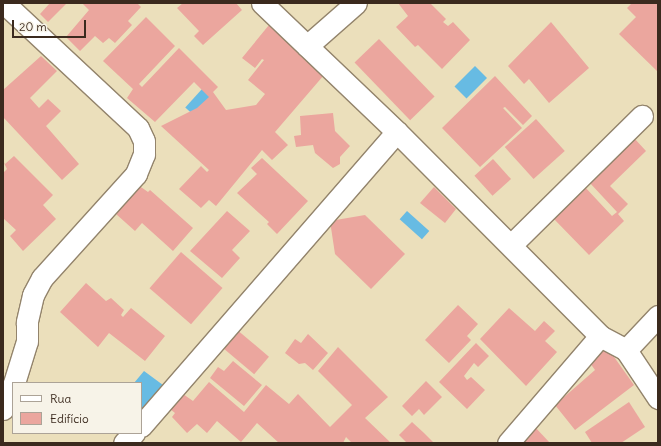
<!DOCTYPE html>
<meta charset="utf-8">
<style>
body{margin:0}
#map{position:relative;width:661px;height:446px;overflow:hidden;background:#ebdfbb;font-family:Delius,sans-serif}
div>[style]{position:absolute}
.water>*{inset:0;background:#67bbe3;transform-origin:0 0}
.building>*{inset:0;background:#eba69e;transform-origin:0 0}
.roads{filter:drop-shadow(1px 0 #93846c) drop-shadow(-1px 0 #93846c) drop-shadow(0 1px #93846c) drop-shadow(0 -1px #93846c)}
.minor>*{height:21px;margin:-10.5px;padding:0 10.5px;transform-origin:10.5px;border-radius:10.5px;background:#fff}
span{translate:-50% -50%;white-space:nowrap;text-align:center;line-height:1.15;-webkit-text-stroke:3px #f7f3e8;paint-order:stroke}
.frame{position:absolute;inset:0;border:4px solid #3b2a1e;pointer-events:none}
.legend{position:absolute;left:12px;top:382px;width:130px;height:52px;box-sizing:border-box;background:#f7f3e8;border:1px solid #aca397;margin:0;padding:5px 7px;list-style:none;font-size:12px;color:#3b2a1e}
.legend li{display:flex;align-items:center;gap:8px;height:20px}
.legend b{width:20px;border:1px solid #aca397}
.scale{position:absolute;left:12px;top:20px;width:74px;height:18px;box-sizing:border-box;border:2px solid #3b2a1e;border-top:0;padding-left:5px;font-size:12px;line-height:14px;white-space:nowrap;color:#3b2a1e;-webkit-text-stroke:3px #f7f3e8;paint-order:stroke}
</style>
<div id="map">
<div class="water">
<div style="left:475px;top:66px;width:17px;height:29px;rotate:45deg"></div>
<div style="left:202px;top:89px;width:12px;height:25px;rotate:42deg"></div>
<div style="left:407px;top:211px;width:30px;height:11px;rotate:42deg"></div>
<div style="clip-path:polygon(144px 371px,163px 385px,144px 410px,141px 408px,141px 383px,134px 383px)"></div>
</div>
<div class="building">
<div style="clip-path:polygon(50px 3px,67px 3px,48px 22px,40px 14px)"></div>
<div style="clip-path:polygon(82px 3px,137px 3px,141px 7px,128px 21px,132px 25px,115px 43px,109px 38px,103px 43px,95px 36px,80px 51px,66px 37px,89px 10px)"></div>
<div style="clip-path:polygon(183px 3px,236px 3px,242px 10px,203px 45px,194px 36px,199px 31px,177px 8px)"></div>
<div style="clip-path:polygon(430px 3px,446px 19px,443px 22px,448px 26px,453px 22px,470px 40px,442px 69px,418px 45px,415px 47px,396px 27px,408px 16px,398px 3px)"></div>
<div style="clip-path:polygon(632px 3px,658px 3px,658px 72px,619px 34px,636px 17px,627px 8px)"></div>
<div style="clip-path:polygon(146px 17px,175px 46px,139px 84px,142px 87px,179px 48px,218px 87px,213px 92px,226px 110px,256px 105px,265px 94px,248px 80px,264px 60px,262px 59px,255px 68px,242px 58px,269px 25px,324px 75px,275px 132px,288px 145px,272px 160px,262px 150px,216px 206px,209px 200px,201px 208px,179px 189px,201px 166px,207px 172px,209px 170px,161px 126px,197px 108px,209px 97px,194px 82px,155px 122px,127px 98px,133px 89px,103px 61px)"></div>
<div style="clip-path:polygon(551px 22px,589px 68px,549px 103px,529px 79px,524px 84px,508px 66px)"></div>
<div style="left:379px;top:39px;width:80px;height:34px;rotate:46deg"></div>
<div style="clip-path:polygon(41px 56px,57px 71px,30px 98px,39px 108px,48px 99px,61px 111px,46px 126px,79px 164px,62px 180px,3px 117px,3px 90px)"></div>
<div style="clip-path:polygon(495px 76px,532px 116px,523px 125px,505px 107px,503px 108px,522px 128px,480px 167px,442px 128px)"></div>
<div style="clip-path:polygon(333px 113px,335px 131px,350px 146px,340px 157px,340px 164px,333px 168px,315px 153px,313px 145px,296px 147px,294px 136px,301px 135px,300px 116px)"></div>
<div style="left:536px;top:119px;width:43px;height:42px;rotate:48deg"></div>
<div style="clip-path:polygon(634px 138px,646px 151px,610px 186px,628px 204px,618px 214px,624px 221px,589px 255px,553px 218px,584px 186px,612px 216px,617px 212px,589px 182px)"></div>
<div style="clip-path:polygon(14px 156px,53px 195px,43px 205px,56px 219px,23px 251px,10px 236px,16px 230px,3px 218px,3px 173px,7px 169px,3px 161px,5px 164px)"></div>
<div style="clip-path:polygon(262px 158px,308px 201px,277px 234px,267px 224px,269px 222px,237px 193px,257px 174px,251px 168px)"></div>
<div style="left:493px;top:159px;width:27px;height:25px;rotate:48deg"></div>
<div style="clip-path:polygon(138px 185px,148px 192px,150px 190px,193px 228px,173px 251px,142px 223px,135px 231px,116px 214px)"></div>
<div style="clip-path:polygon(434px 187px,456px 209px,445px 223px,420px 203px)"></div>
<div style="clip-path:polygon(227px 211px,250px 231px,232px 250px,240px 258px,222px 278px,190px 251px)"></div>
<div style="clip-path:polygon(365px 215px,405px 254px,371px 289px,335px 254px,330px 221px)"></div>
<div style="left:181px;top:252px;width:55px;height:48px;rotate:41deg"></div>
<div style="clip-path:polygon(86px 283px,106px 301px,111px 298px,124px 310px,121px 315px,123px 317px,131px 308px,165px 336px,145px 361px,109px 333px,98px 347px,60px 312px)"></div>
<div style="clip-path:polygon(458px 305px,478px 324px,467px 336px,471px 340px,449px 363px,425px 340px)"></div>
<div style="clip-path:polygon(509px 308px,535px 331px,544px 321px,555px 331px,545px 341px,557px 352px,526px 386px,480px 339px)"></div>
<div style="left:236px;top:329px;width:43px;height:23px;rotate:40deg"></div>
<div style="clip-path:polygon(308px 334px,328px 353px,313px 370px,305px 363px,299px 364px,285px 353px,295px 339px,301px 343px)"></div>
<div style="clip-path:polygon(476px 343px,489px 356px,478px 367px,474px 363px,464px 376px,467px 380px,471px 377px,485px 390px,467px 409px,439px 382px)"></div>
<div style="clip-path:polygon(338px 347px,388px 397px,365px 418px,391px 443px,352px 443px,346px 437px,343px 443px,279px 443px,257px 423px,241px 442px,217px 421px,207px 433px,197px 424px,187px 433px,172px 417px,175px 413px,170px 409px,183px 394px,193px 401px,209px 382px,244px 412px,266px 385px,289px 404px,298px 394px,330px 427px,352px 405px,318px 371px)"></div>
<div style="clip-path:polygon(607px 347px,634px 385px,575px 430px,555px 405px,595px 370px,590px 363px)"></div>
<div style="clip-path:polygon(233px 361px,262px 385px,244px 406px,210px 378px,218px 367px,224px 371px)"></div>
<div style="clip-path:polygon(426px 381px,442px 397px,424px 415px,419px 409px,412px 416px,402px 406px)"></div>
<div style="clip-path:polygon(629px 402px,645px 427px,621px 443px,592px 443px,585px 432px)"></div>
<div style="clip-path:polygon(412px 422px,424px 433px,434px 443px,407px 443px,399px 435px)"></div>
<div style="clip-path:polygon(534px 426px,550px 443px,520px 443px)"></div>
</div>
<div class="roads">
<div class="minor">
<div style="left:4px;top:3px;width:183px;rotate:43deg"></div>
<div style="left:138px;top:128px;width:14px;rotate:65deg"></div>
<div style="left:144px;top:141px;width:13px;rotate:90deg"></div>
<div style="left:144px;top:154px;width:22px;rotate:112deg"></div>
<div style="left:136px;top:174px;width:140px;rotate:132.1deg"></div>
<div style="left:42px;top:278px;width:19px;rotate:118deg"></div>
<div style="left:33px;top:295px;width:28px;rotate:103deg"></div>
<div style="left:27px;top:322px;width:19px;rotate:90deg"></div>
<div style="left:27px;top:341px;width:44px;rotate:107.2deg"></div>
<div style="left:262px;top:3px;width:187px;rotate:43.7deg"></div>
<div style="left:397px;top:132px;width:288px;rotate:45.1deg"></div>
<div style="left:600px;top:336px;width:30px;rotate:28deg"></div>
<div style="left:626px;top:350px;width:58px;rotate:56.3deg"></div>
<div style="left:307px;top:46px;width:65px;rotate:-41.3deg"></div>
<div style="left:511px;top:245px;width:184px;rotate:-44.6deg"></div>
<div style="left:626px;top:350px;width:47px;rotate:-46.7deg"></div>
<div style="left:3px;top:409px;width:26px;rotate:-67deg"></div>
<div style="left:141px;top:426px;width:390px;rotate:-49deg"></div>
<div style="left:124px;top:443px;width:14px;rotate:-45deg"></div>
<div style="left:508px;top:443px;width:141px;rotate:-49.3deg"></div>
</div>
</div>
<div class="frame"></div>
<ul class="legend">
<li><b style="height:5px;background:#fff"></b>Rua</li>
<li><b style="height:11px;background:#eba69e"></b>Edifício</li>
</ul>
<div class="scale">20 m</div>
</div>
